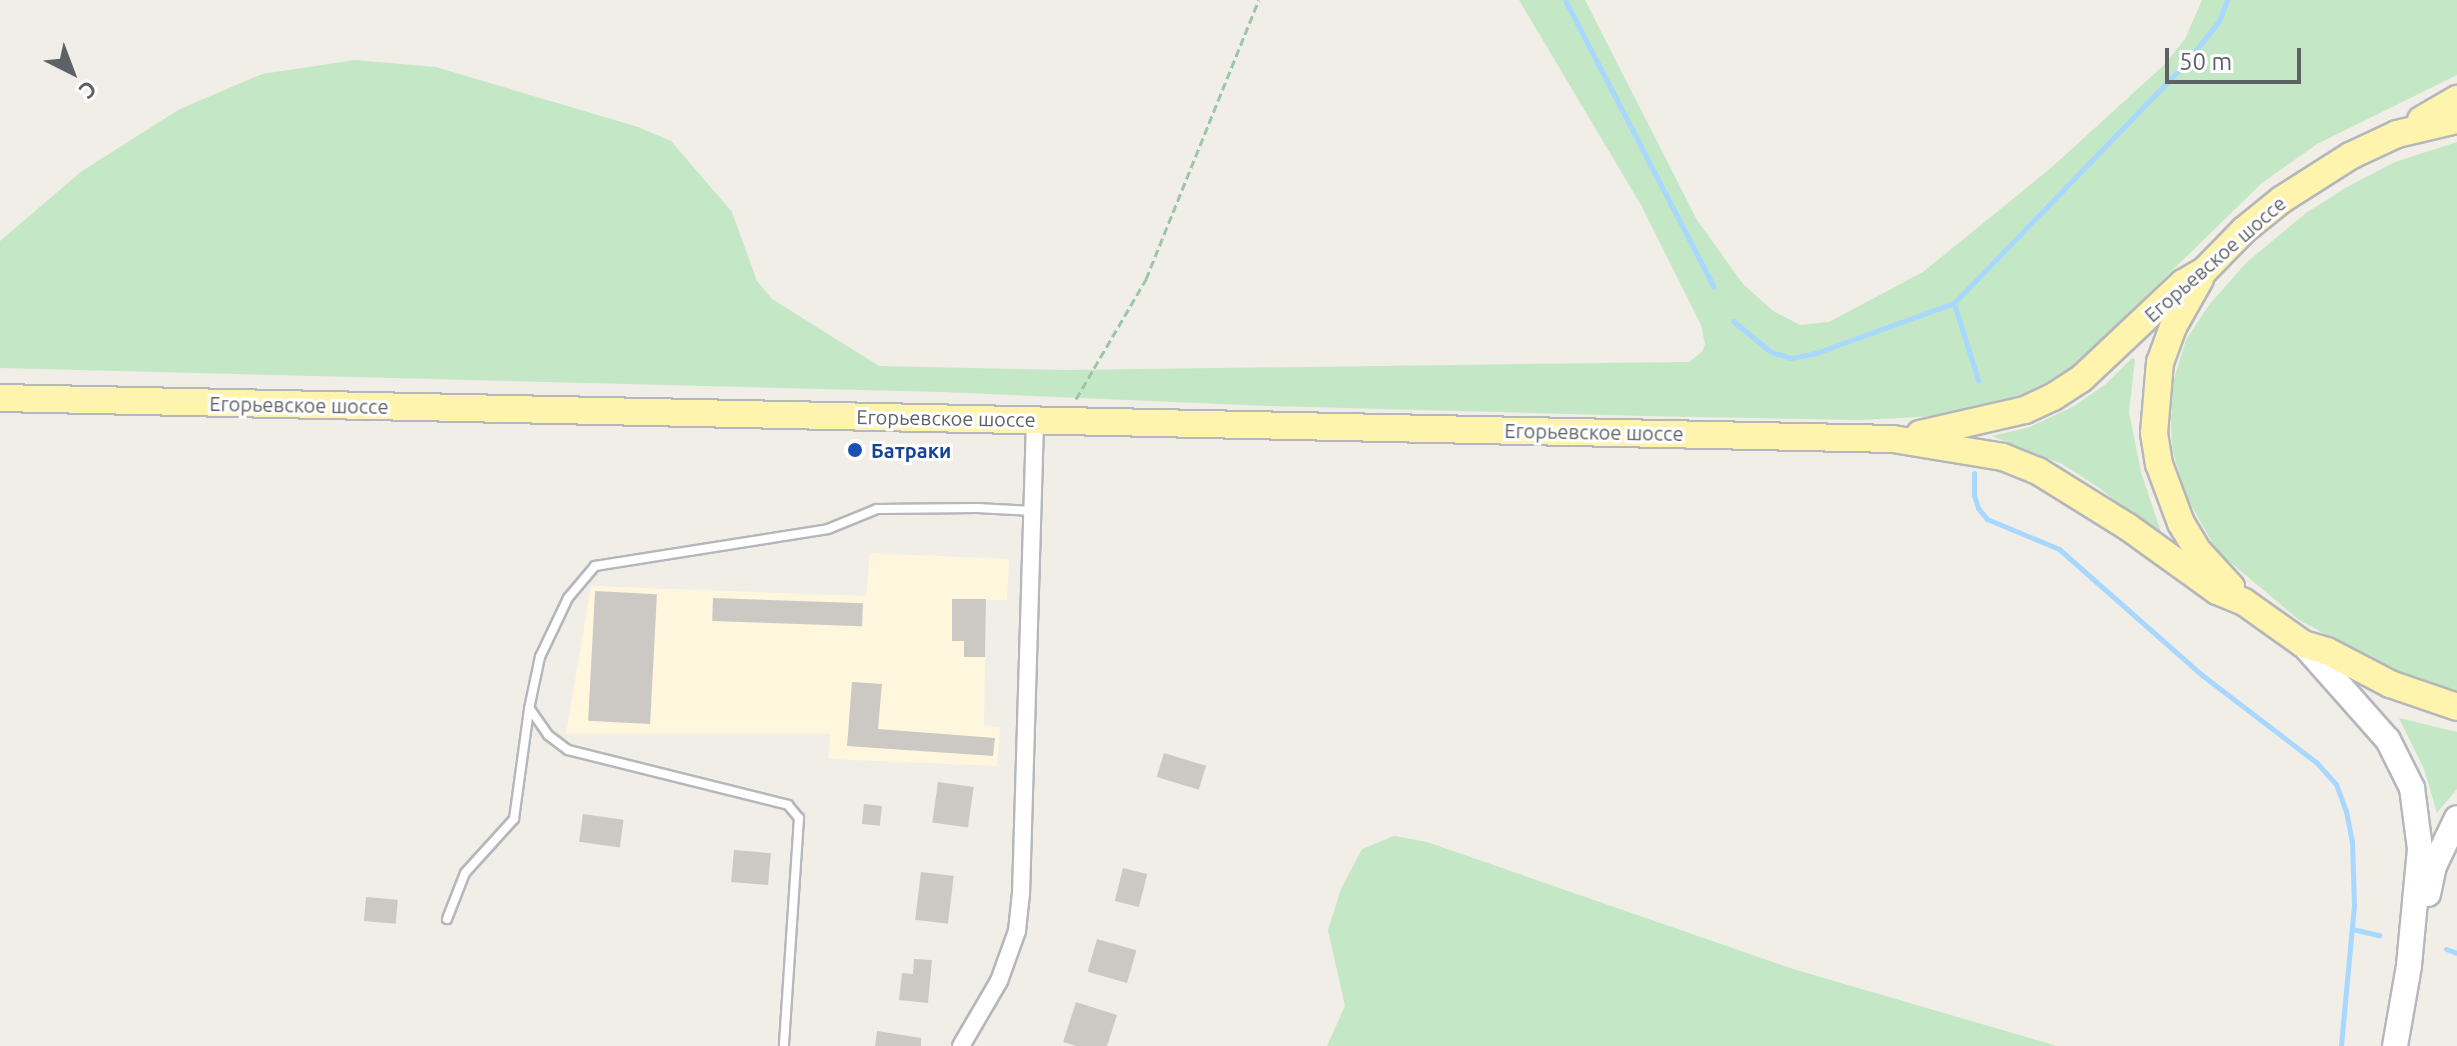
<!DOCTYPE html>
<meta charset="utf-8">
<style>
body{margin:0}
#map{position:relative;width:2457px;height:1046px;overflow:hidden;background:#f0eee7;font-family:Ubuntu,sans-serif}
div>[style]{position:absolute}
.commercial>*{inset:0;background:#fef7de}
.green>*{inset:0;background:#c4e7c5}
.stream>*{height:5px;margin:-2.5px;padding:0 2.5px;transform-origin:2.5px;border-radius:2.5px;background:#a8d7ff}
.building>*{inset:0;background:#ccc9c4;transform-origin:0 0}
.path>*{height:3px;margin-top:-1.5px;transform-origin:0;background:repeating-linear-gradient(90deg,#9bc6a9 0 8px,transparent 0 12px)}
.roads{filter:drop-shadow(2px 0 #b4b7bb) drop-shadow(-2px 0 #b4b7bb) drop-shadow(0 2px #b4b7bb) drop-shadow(0 -2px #b4b7bb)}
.lane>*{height:8px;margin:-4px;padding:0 4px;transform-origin:4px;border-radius:4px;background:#fff}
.street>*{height:16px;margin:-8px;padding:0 8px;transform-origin:8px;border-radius:8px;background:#fff}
.secondary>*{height:24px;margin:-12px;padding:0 12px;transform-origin:12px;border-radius:12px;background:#fff}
.primary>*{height:26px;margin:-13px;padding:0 13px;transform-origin:13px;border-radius:13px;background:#fff4ad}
.dots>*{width:22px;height:22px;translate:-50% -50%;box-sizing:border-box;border:4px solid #fff;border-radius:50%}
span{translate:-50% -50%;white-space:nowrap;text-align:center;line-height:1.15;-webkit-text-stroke:6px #fff;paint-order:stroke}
.street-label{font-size:20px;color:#5e6267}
.transit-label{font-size:20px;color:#164399;font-weight:700}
.left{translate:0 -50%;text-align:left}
.north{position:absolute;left:32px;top:32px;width:80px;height:80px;-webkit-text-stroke:6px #fff;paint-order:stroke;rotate:138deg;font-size:22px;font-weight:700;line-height:32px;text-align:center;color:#5e6267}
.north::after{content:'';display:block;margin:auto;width:28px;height:36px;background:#5e6267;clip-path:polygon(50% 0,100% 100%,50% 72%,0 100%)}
.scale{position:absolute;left:2165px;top:48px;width:136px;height:36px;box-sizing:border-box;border:4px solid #5e6267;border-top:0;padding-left:10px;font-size:24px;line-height:28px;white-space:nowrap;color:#5e6267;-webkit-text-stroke:6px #fff;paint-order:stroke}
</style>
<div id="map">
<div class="commercial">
<div style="clip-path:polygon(870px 553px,1009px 559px,1007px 600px,986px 600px,984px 726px,1000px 727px,997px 766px,828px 759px,831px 734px,566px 734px,591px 586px,866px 596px)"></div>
</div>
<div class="green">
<div style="clip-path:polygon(1519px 0,1585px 0,1697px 220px,1743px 284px,1773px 311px,1800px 325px,1829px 322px,1923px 272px,2052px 167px,2164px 65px,2185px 39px,2202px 0,2457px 0,2457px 75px,2317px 144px,2262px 183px,2074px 366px,2022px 397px,1939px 416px,1858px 420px,1646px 416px,1269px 406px,941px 392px,0 368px,0 241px,82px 171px,180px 109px,262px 74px,355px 60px,436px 67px,638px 127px,671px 141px,732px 212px,757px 281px,772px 299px,879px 366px,1067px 370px,1689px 362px,1702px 352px,1705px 344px,1701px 325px,1641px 205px)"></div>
<div style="clip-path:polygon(2457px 142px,2457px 695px,2389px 669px,2299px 620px,2217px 551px,2186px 496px,2172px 449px,2171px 423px,2173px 382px,2186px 340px,2209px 305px,2247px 262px,2306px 213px,2347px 187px,2395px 162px)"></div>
<div style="clip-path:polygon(2132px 358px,2135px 359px,2129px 412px,2141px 472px,2161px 532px,2156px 533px,2098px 487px,2062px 464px,1992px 436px,2030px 427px,2074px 406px,2106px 384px)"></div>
<div style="clip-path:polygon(2399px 718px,2457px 732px,2457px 789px,2437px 813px,2424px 769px)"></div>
<div style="clip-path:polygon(1394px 836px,1427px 842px,1793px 969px,2057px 1046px,1327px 1046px,1345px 1006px,1328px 930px,1341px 889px,1362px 849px)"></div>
</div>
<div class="stream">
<div style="left:1565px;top:0;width:323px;rotate:62.6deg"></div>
<div style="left:1954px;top:303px;width:81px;rotate:72.7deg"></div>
<div style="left:1733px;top:321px;width:49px;rotate:39.2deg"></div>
<div style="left:1771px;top:352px;width:21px;rotate:17deg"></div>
<div style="left:1791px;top:358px;width:25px;rotate:-11deg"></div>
<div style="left:1816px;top:353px;width:147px;rotate:-19.9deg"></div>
<div style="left:1954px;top:303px;width:332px;rotate:-46deg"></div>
<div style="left:2185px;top:64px;width:55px;rotate:-51.7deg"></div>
<div style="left:2219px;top:21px;width:22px;rotate:-69deg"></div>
<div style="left:1974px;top:473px;width:22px;rotate:90deg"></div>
<div style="left:1974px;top:495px;width:14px;rotate:73deg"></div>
<div style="left:1978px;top:508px;width:14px;rotate:51deg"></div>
<div style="left:1987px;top:519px;width:78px;rotate:22.6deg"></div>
<div style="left:2059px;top:549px;width:191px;rotate:41.4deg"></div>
<div style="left:2202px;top:675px;width:145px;rotate:37.4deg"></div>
<div style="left:2317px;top:763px;width:28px;rotate:48deg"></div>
<div style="left:2336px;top:784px;width:29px;rotate:70deg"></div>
<div style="left:2346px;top:811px;width:31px;rotate:79deg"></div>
<div style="left:2352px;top:841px;width:64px;rotate:88.2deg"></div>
<div style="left:2354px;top:905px;width:142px;rotate:95.3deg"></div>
<div style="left:2352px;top:929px;width:28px;rotate:13deg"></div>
<div style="left:2446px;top:949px;width:12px;rotate:20deg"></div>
</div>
<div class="building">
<div style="left:595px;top:591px;width:62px;height:130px;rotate:3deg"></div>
<div style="left:713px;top:598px;width:150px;height:23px;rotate:2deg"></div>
<div style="clip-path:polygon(952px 599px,986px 599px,985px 657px,964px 657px,964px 641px,952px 641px)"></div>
<div style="clip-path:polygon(852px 682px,882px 684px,878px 729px,995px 738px,993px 756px,847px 746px)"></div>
<div style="left:1164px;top:753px;width:44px;height:25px;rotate:17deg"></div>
<div style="left:938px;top:782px;width:36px;height:41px;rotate:8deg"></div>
<div style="left:864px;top:804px;width:18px;height:20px;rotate:6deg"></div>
<div style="left:583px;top:814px;width:41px;height:28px;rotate:8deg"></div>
<div style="left:734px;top:850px;width:37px;height:32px;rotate:5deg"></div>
<div style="left:1123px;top:868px;width:25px;height:34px;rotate:14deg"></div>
<div style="left:921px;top:872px;width:33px;height:48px;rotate:7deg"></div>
<div style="left:366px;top:897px;width:32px;height:24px;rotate:5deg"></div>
<div style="left:1097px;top:939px;width:41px;height:34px;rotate:16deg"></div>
<div style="clip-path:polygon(914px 959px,932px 960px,928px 1003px,899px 1000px,902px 973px,913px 974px)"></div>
<div style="clip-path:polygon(1076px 1002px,1117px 1015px,1107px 1046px,1076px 1046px,1063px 1042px)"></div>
<div style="clip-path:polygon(877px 1031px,921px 1038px,921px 1046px,875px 1046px)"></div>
</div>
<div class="path">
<div style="left:1076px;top:399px;width:139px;rotate:-59.7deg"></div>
<div style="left:1146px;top:279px;width:301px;rotate:-68deg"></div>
</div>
<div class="roads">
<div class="lane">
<div style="left:530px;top:709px;width:32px;rotate:55deg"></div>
<div style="left:548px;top:735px;width:25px;rotate:37deg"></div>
<div style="left:568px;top:750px;width:227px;rotate:14deg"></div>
<div style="left:788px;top:805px;width:17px;rotate:50deg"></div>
<div style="left:799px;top:818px;width:228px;rotate:93.8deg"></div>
<div style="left:447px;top:919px;width:49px;rotate:-68.6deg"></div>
<div style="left:465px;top:873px;width:73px;rotate:-47.8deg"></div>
<div style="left:514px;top:819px;width:111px;rotate:-82.2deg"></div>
<div style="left:529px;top:709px;width:53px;rotate:-78.1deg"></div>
<div style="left:540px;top:657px;width:65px;rotate:-64.6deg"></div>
<div style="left:568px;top:598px;width:42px;rotate:-49.8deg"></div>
<div style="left:595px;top:566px;width:236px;rotate:-9deg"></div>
<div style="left:828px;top:529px;width:53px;rotate:-22.2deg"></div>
<div style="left:877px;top:509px;width:100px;rotate:-0.6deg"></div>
<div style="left:977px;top:508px;width:56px;rotate:3.1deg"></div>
</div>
<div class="street">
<div style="left:961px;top:1046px;width:75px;rotate:-59.7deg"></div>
<div style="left:999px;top:981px;width:53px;rotate:-70.2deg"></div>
<div style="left:1017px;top:931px;width:37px;rotate:-84deg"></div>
<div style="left:1021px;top:894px;width:475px;rotate:-88.3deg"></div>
</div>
<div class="secondary">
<div style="left:2303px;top:644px;width:128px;rotate:48.5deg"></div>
<div style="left:2388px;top:740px;width:54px;rotate:63.4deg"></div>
<div style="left:2412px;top:788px;width:62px;rotate:82.5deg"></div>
<div style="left:2420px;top:849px;width:118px;rotate:95.4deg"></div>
<div style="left:2409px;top:966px;width:81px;rotate:99.9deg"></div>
<div style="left:2428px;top:894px;width:29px;rotate:-78deg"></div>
<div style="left:2434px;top:866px;width:53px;rotate:-64.4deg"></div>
</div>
<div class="primary">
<div style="left:2421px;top:120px;width:42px;rotate:-30.3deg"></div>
<div style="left:2200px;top:279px;width:55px;rotate:119.4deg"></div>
<div style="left:2173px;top:327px;width:37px;rotate:110deg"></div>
<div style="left:2160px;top:362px;width:71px;rotate:94.8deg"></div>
<div style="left:2154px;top:433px;width:31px;rotate:81deg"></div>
<div style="left:2159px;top:464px;width:63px;rotate:69.6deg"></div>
<div style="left:2181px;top:523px;width:33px;rotate:59deg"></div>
<div style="left:2198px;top:551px;width:49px;rotate:47.5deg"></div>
<div style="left:0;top:398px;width:1893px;rotate:1.24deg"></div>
<div style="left:1893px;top:439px;width:111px;rotate:9.3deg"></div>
<div style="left:2003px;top:457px;width:38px;rotate:22deg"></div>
<div style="left:2038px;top:471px;width:106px;rotate:31.9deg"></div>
<div style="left:2128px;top:527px;width:110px;rotate:35.7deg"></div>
<div style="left:2217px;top:591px;width:29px;rotate:22deg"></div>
<div style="left:2244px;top:602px;width:72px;rotate:35.4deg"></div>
<div style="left:2303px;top:644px;width:25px;rotate:16deg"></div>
<div style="left:2327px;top:651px;width:71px;rotate:27.6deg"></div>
<div style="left:2390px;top:684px;width:71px;rotate:18.9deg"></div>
<div style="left:1920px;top:434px;width:108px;rotate:-12.9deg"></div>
<div style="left:2025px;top:410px;width:31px;rotate:-25deg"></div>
<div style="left:2053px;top:397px;width:33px;rotate:-33deg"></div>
<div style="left:2081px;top:379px;width:140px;rotate:-43.3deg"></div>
<div style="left:2183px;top:283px;width:24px;rotate:-30deg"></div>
<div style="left:2204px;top:271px;width:57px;rotate:-45.7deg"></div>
<div style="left:2244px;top:230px;width:48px;rotate:-39deg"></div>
<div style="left:2281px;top:200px;width:82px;rotate:-32.5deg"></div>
<div style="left:2350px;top:156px;width:52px;rotate:-25.1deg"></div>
<div style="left:2397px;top:134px;width:62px;rotate:-13.1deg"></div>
</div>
</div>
<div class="dots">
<div style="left:855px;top:450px;background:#1a4fb4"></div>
</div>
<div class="street-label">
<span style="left:2215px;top:259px;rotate:-41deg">Егорьевское шоссе</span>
<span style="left:299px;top:405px;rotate:1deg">Егорьевское шоссе</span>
<span style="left:946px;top:418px;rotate:1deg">Егорьевское шоссе</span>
<span style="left:1594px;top:432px;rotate:1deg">Егорьевское шоссе</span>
</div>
<div class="transit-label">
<span class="left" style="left:871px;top:450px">Батраки</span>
</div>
<div class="north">С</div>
<div class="scale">50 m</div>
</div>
